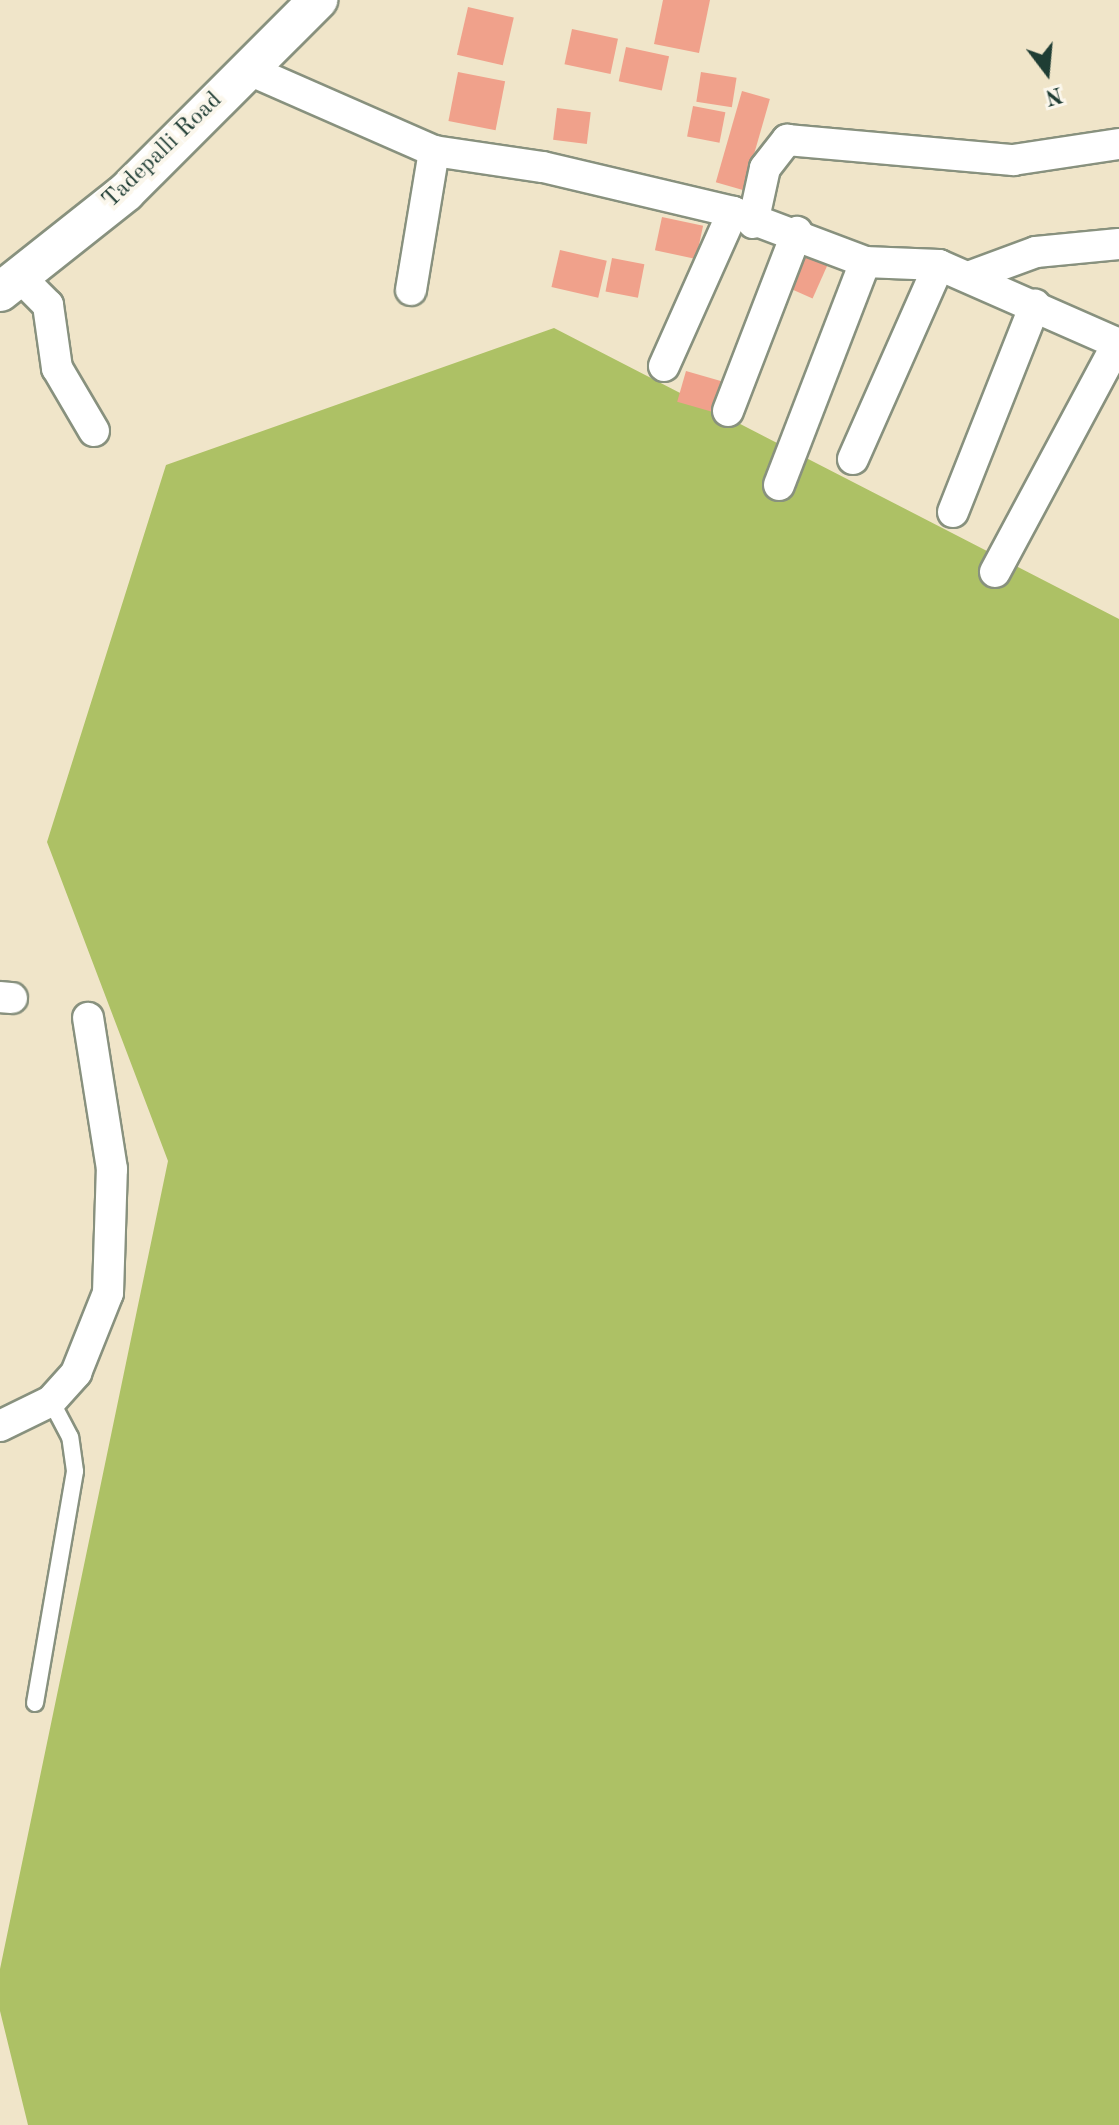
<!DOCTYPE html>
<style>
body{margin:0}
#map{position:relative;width:1119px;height:2125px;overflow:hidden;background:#f0e5c9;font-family:"Old Standard TT",serif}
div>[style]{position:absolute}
.green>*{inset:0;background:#adc165}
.building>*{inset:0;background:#f0a18b;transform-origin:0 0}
.roads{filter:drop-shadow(2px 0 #88917e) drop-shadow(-2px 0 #88917e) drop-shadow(0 2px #88917e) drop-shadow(0 -2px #88917e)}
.service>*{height:16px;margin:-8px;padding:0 8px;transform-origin:8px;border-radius:8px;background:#fff}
.minor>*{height:30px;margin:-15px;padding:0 15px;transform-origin:15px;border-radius:15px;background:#fff}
.tertiary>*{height:38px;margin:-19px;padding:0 19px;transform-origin:19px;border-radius:19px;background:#fff}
span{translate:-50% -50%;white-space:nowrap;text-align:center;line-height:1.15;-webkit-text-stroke:8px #fbf7ec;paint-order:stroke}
.street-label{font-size:24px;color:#1f3d34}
.north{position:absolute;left:1007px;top:32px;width:80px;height:80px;-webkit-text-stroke:6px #fbf7ec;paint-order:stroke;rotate:164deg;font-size:22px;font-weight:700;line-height:32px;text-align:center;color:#1f3d34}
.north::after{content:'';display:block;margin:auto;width:28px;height:36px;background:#1f3d34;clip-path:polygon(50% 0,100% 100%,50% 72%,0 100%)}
</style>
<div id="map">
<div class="green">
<div style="clip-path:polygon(554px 328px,1119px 619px,1119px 2125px,28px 2125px,0 2011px,0 1969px,168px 1161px,47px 842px,166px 465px)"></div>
</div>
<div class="building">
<div style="clip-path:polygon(663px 0,710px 0,699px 53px,654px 44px)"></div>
<div style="left:468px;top:7px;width:47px;height:49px;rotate:13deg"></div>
<div style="left:572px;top:29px;width:47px;height:36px;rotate:12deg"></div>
<div style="left:626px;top:47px;width:44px;height:35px;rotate:12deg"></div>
<div style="left:458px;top:72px;width:48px;height:50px;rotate:11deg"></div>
<div style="left:701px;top:72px;width:36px;height:30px;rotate:9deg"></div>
<div style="left:742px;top:91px;width:29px;height:95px;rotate:16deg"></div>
<div style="left:693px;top:106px;width:33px;height:31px;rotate:11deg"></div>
<div style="left:557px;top:108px;width:34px;height:32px;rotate:7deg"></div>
<div style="left:662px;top:217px;width:42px;height:34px;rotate:12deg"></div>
<div style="left:560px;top:250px;width:48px;height:38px;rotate:13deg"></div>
<div style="left:797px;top:250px;width:34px;height:38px;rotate:24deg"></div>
<div style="left:612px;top:258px;width:33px;height:34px;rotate:11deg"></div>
<div style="left:686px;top:371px;width:47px;height:32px;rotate:16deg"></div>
</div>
<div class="roads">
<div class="service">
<div style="left:35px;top:1703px;width:235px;rotate:-80.2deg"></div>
<div style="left:75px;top:1471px;width:34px;rotate:-98deg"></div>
<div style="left:70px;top:1437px;width:41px;rotate:-117.8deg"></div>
</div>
<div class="minor">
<div style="left:247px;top:69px;width:204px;rotate:23.7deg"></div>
<div style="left:434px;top:151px;width:110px;rotate:8.4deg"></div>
<div style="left:543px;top:167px;width:195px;rotate:13.3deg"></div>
<div style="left:733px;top:212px;width:141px;rotate:20.7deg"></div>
<div style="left:865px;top:262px;width:74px;rotate:2.3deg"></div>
<div style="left:939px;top:265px;width:197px;rotate:23.7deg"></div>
<div style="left:753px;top:223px;width:56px;rotate:-77.7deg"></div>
<div style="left:765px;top:168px;width:36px;rotate:-52deg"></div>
<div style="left:787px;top:140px;width:227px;rotate:5.1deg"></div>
<div style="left:1013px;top:160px;width:107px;rotate:-8.6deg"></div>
<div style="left:17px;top:274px;width:44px;rotate:45deg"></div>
<div style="left:48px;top:305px;width:64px;rotate:81.9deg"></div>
<div style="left:57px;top:368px;width:73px;rotate:59.6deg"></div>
<div style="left:968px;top:277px;width:72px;rotate:-20.2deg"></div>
<div style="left:1036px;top:252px;width:83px;rotate:-5.5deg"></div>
<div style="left:411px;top:290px;width:141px;rotate:-80.6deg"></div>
<div style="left:664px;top:366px;width:169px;rotate:-65.9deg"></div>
<div style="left:728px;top:411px;width:192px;rotate:-68.9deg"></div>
<div style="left:853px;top:459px;width:212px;rotate:-66.1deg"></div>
<div style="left:779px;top:485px;width:239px;rotate:-68.9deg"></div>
<div style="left:953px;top:512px;width:223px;rotate:-68.4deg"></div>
<div style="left:995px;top:572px;width:260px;rotate:-61.8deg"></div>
<div style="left:0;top:997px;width:12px;rotate:5deg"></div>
<div style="left:0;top:1426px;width:57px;rotate:-26.1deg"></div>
<div style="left:51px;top:1401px;width:38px;rotate:-48deg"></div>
<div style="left:76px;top:1373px;width:86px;rotate:-68.2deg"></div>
<div style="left:108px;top:1293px;width:124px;rotate:-88.2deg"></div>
<div style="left:112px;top:1169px;width:153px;rotate:-99deg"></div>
</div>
<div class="tertiary">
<div style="left:0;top:292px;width:161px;rotate:-38.4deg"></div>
<div style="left:126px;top:192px;width:272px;rotate:-45deg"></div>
</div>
</div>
<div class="street-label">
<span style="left:163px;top:151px;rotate:-44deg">Tadepalli Road</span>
</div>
<div class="north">N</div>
</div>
